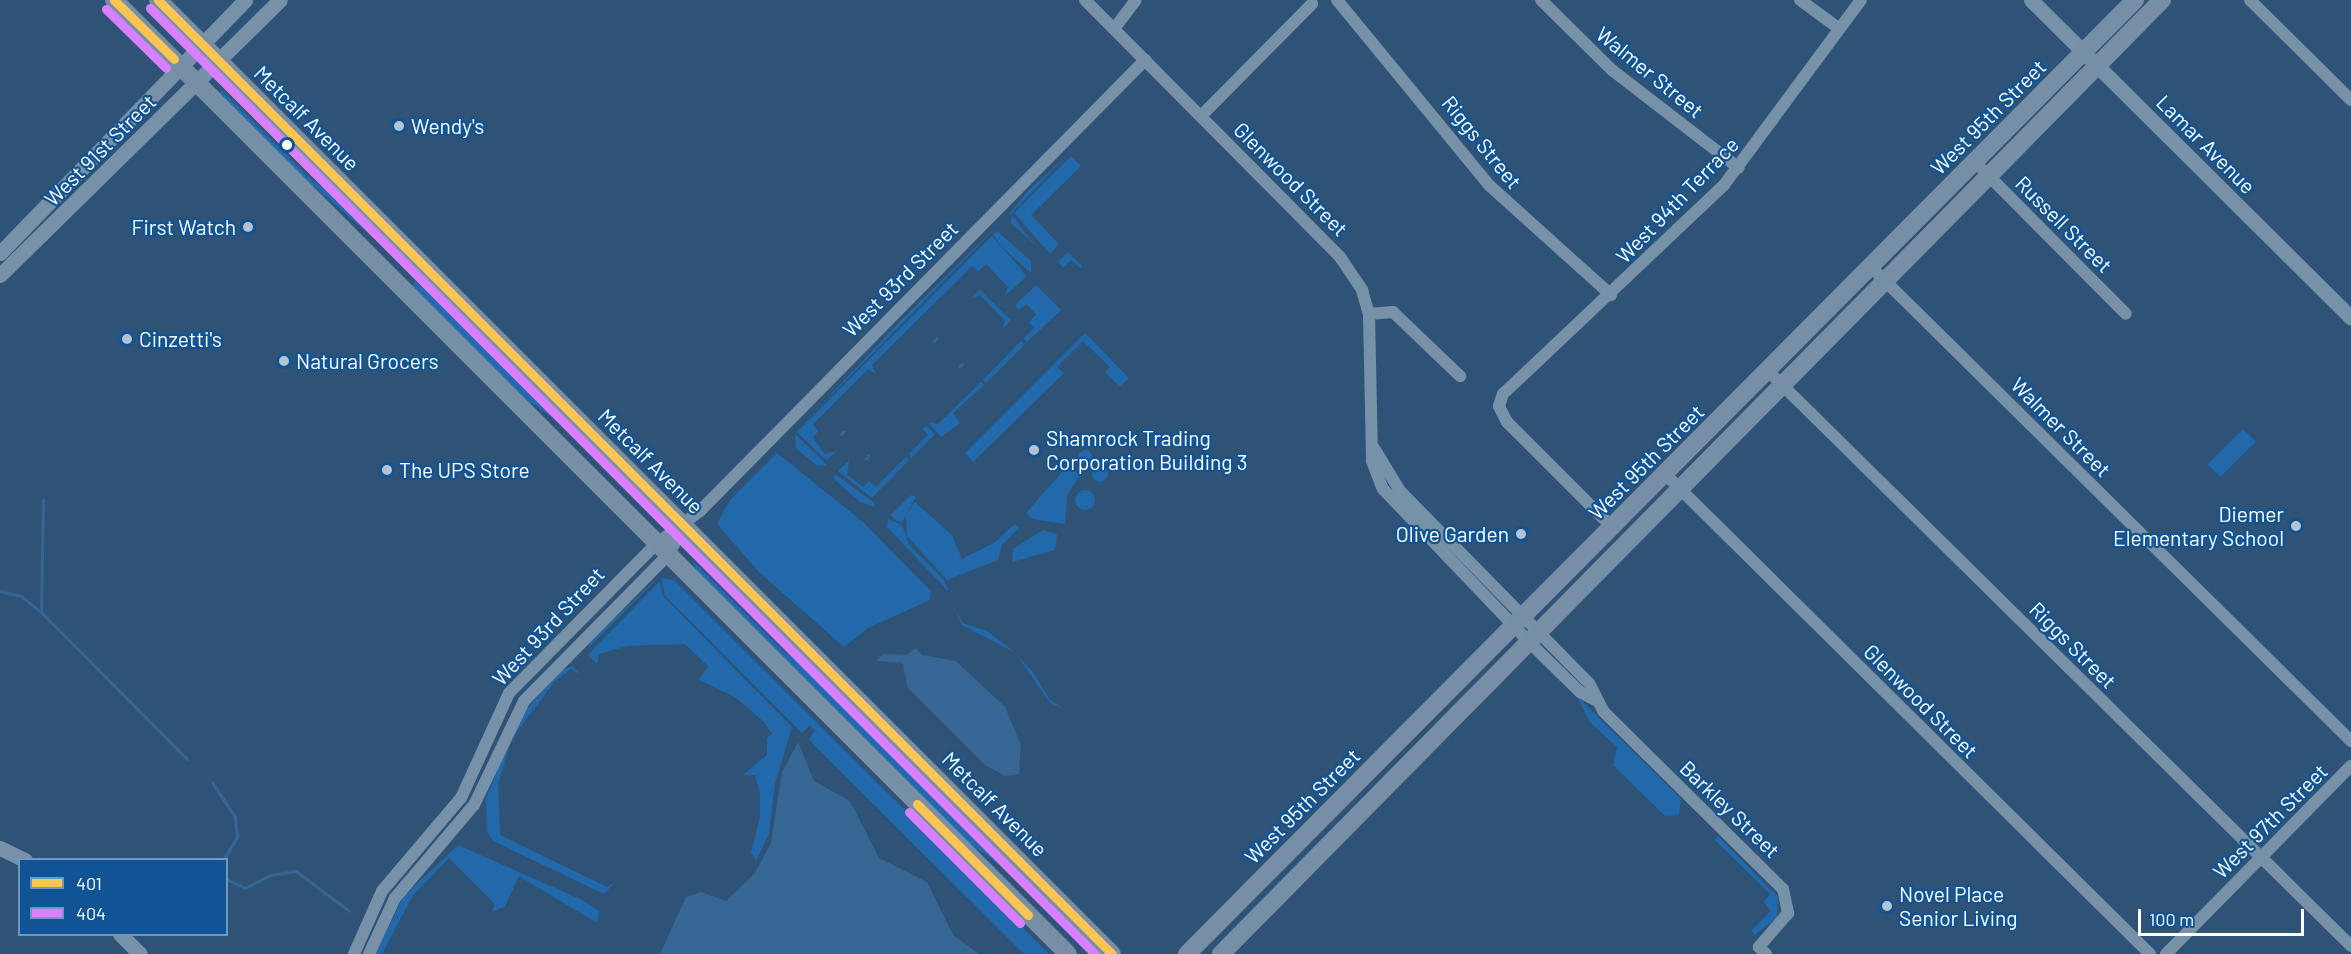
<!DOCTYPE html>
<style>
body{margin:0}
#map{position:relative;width:2351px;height:954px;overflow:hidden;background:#2f5377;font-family:Barlow,sans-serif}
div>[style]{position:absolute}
.green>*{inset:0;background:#2169ab;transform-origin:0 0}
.round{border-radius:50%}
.water>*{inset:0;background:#366694}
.stream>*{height:3px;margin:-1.5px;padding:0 1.5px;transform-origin:1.5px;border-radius:1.5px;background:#366694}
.minor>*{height:12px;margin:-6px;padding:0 6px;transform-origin:6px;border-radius:6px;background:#7791a9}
.tertiary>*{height:15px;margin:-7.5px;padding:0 7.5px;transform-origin:7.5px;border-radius:7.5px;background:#7791a9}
.primary>*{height:18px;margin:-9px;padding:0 9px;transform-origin:9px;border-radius:9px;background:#768fa7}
.bus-1>*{height:9px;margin:-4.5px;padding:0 4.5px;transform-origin:4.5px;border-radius:4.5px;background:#fcc553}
.bus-2>*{height:9px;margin:-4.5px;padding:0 4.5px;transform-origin:4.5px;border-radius:4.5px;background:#d880ff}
.dots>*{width:16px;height:16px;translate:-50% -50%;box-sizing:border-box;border:3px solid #115495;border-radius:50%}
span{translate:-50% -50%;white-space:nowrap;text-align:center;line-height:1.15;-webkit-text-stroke:4.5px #115495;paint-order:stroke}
.street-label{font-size:21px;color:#fff}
.poi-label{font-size:21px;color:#fff}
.left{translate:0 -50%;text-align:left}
.right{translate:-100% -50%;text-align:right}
.legend{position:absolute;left:18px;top:858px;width:210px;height:78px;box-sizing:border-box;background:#115495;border:2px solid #7098bf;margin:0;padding:8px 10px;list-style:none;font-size:18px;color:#fff}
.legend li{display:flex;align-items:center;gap:12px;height:30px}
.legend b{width:30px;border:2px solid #7098bf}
.scale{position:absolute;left:2138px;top:909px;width:166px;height:27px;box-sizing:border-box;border:3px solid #fff;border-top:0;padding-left:8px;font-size:18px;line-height:21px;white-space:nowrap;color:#fff;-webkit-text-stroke:4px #115495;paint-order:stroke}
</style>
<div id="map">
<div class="green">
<div style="clip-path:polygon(222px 90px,312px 180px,363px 217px,378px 232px,377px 241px,281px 158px,218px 94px)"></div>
<div style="clip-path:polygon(1068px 155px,1011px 214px,1009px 214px,1027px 192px)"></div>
<div style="clip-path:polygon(1071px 156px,1081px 166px,1031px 215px,1059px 244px,1050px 254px,1014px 213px)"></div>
<div style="clip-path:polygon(1012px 215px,1029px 238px,1046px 255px,1011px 223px)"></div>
<div style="clip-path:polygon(993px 230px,992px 232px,804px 423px,901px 320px)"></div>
<div style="clip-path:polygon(997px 231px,1031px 261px,1031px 273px,1001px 246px,993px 234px)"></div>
<div style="clip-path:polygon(992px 236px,1027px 276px,1005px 296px,1008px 287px,986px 264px,978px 271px,972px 266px,872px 365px,876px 374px,868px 369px,813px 424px,818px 431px,813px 438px,825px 454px,838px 451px,826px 460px,797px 432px)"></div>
<div style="clip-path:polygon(1068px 252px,1082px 266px,1080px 268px,1071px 260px,1063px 268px,1058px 262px)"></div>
<div style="clip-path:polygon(415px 281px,545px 398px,656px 515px,559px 422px,528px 401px,412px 286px)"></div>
<div style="clip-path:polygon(1036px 285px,1061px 310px,1027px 342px,1024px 338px,1034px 328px,1029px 322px,1036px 314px,1026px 304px,1019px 310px,1015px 305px)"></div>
<div style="clip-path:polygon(980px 290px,1011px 320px,1002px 330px,1005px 321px,980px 295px,971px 299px)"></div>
<div style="clip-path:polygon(1085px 333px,1129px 378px,1120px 387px,1105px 372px,1110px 367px,1083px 341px,1057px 367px,1064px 373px,973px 462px,965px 453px)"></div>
<div style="clip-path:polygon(1021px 341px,1025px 344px,986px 383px,983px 380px)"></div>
<div style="clip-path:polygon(981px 382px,984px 385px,953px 413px,960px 423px,941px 437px,928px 422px,938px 424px)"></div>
<div style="clip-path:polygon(927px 426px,935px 434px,911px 458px,909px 454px,928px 435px,922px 428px)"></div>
<div style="left:2243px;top:429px;width:18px;height:50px;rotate:45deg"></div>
<div style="clip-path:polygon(795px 434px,824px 462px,826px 465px,817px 466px,796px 448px)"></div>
<div class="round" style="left:1078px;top:450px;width:14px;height:14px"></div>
<div style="clip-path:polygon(777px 453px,863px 522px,931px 591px,930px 600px,868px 628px,844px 647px,759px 572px,717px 524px,730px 500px)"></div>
<div style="clip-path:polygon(906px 457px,909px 460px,872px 498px,838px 471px,849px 461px,847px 475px,863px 487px,869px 481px,876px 487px)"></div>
<div style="clip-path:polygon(1069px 464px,1079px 476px,1067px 495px,1065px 524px,1032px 519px,1026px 513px)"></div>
<div class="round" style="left:1092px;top:466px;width:16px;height:16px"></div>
<div style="clip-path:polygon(835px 474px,873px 502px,876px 507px,860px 502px,834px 479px)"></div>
<div class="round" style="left:1075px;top:490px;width:20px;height:20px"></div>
<div style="clip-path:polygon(911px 495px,916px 497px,902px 522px,897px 521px,891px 515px)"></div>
<div style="clip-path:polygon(915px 502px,952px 535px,962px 559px,994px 543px,1015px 524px,1019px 528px,1002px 545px,998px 560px,947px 580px,907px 536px,906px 515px)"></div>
<div style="clip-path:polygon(888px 519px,902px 525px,909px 545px,944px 580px,949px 592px,887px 527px)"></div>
<div style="clip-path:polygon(1043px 530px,1057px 534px,1055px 550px,1012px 562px,1013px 549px)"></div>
<div style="clip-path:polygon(692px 560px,786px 653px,838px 690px,1102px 954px,1092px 954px,1007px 870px,965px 840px,697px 572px)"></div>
<div style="clip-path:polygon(661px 578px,674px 580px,1049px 954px,1024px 954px,817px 748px,809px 739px,815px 731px,810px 725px,802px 733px,665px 596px)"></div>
<div style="clip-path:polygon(656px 579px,652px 584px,588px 648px,591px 641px)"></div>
<div style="clip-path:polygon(660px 581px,662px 595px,792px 727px,775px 784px,769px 834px,756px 861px,751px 852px,760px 817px,760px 794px,755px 775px,743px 775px,767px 755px,767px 738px,772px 734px,764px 722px,735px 697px,699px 680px,708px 666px,685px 644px,627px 646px,599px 654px,597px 664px,588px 655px)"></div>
<div style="clip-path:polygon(954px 609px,963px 623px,987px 631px,1014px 652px,962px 625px)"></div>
<div style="clip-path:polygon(1016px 654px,1033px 672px,1050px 700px,1063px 708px,1050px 703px)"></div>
<div style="clip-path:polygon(572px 666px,581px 675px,571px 669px,555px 681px,512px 738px,498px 784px,500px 835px,607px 887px,615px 882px,604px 894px,493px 841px,487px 832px,486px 799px,519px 718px,561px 671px)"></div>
<div style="clip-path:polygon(1576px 695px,1681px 799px,1679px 815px,1665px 816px,1613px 765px,1617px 747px,1590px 722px)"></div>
<div style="clip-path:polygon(1718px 836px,1778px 897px,1777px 917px,1755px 935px,1751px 931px,1771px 911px,1764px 902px,1770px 894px,1715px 840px)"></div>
<div style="clip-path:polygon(458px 845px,582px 900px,599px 911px,597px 923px,519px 876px,505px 906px,493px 912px,494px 903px,449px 858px,413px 895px,382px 954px,375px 954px,404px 896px)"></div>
</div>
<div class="water">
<div style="clip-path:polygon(916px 648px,922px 655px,956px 661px,1005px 707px,1021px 745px,1019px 774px,1005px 776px,985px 765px,907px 687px,903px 663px,876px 661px,883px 654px,906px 655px)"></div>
<div style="clip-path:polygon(798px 742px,814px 781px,850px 801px,879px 858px,927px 882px,953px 935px,979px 954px,660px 954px,686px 897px,701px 892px,726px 901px,755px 873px,771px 843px,782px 772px)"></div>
</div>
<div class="stream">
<div style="left:934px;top:341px;width:4px;rotate:-45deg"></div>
<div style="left:959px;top:366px;width:4px;rotate:-34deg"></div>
<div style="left:841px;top:434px;width:3px;rotate:-45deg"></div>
<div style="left:866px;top:459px;width:4px;rotate:-56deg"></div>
<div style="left:0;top:591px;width:22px;rotate:13deg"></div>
<div style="left:21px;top:596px;width:26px;rotate:39deg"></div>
<div style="left:41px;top:612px;width:207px;rotate:45.2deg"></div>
<div style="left:41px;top:612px;width:112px;rotate:-89deg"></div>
<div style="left:212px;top:782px;width:42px;rotate:56.7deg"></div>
<div style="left:235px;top:817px;width:20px;rotate:84deg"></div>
<div style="left:237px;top:837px;width:27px;rotate:121deg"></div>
<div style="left:226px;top:879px;width:21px;rotate:25deg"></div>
<div style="left:245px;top:888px;width:28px;rotate:-27deg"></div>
<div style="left:270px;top:875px;width:26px;rotate:-9deg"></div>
<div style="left:296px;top:871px;width:66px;rotate:37deg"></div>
</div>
<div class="minor">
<div style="left:1085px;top:0;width:362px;rotate:45.2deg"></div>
<div style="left:1340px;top:257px;width:40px;rotate:56deg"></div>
<div style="left:1362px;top:290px;width:25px;rotate:74deg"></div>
<div style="left:1369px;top:314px;width:147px;rotate:88.8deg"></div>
<div style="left:1372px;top:461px;width:30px;rotate:69deg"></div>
<div style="left:1383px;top:489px;width:211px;rotate:46.3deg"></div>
<div style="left:1529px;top:642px;width:71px;rotate:44.4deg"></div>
<div style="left:1580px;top:692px;width:17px;rotate:28deg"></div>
<div style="left:1337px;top:0;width:241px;rotate:50.6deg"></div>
<div style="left:1490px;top:186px;width:163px;rotate:42deg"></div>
<div style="left:1541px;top:0;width:100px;rotate:44.6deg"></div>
<div style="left:1612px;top:70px;width:160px;rotate:37.7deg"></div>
<div style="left:1800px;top:0;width:46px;rotate:36.1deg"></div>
<div style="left:2250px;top:0;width:142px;rotate:44.7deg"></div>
<div style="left:1114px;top:29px;width:36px;rotate:-53deg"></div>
<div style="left:1201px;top:116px;width:158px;rotate:-45.3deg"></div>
<div style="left:1975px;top:162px;width:214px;rotate:45.2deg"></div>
<div style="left:1871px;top:267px;width:675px;rotate:44.64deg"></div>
<div style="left:1369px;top:314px;width:24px;rotate:-5deg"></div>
<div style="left:1393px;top:312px;width:93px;rotate:43.7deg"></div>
<div style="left:1768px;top:371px;width:819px;rotate:44.6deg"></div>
<div style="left:1374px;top:448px;width:50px;rotate:58.8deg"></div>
<div style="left:1400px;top:491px;width:269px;rotate:45.5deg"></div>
<div style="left:1589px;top:683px;width:31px;rotate:63deg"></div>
<div style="left:1603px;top:711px;width:253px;rotate:44.7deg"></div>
<div style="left:1783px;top:889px;width:25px;rotate:78deg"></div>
<div style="left:1788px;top:913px;width:45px;rotate:130.5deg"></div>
<div style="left:1759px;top:947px;width:10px;rotate:45deg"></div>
<div style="left:1666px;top:475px;width:681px;rotate:44.7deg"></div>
<div style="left:1613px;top:528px;width:150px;rotate:-135deg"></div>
<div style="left:1507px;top:422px;width:18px;rotate:-117deg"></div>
<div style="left:1499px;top:406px;width:13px;rotate:-72deg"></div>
<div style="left:1503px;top:394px;width:304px;rotate:-43.4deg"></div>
<div style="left:1724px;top:185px;width:230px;rotate:-53.5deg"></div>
<div style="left:354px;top:954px;width:69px;rotate:-66deg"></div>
<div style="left:382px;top:891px;width:122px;rotate:-49.7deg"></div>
<div style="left:461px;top:798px;width:115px;rotate:-65.4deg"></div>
<div style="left:509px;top:693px;width:209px;rotate:-45.4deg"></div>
<div style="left:656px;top:544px;width:55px;rotate:-36.9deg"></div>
<div style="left:700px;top:511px;width:634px;rotate:-45.38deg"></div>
<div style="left:369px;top:954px;width:62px;rotate:-65.1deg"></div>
<div style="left:395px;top:898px;width:122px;rotate:-49.7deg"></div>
<div style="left:474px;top:805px;width:115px;rotate:-64.3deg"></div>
<div style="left:524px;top:701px;width:205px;rotate:-45.4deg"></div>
<div style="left:668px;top:555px;width:32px;rotate:-60deg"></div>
<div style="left:2166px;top:954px;width:264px;rotate:-45.5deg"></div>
</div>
<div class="tertiary">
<div style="left:2031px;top:0;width:451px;rotate:44.8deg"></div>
<div style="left:0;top:253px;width:352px;rotate:-45.9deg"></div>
<div style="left:0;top:275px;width:392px;rotate:-44.5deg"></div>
<div style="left:0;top:848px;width:28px;rotate:26deg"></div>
<div style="left:120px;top:934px;width:28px;rotate:45deg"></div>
</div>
<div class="primary">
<div style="left:114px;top:0;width:1349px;rotate:45deg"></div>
<div style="left:158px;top:0;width:1349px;rotate:45deg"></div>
<div style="left:1187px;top:954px;width:1345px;rotate:-45.18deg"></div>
<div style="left:1221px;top:954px;width:1340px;rotate:-45.39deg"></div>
</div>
<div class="bus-1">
<div style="left:114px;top:0;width:84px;rotate:44.5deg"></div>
<div style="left:158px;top:0;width:1349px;rotate:45deg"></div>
<div style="left:917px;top:804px;width:157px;rotate:45deg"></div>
</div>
<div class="bus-2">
<div style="left:150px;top:8px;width:1337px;rotate:45.03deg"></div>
<div style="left:106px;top:9px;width:84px;rotate:44.5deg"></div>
<div style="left:909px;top:812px;width:157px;rotate:45deg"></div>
</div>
<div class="dots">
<div style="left:399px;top:126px;background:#b6c3cf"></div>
<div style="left:287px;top:145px;background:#fff"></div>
<div style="left:248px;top:227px;background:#b6c3cf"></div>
<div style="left:127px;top:339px;background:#b6c3cf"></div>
<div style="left:284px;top:361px;background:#b6c3cf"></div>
<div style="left:1034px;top:450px;background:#b6c3cf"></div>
<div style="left:387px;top:470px;background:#b6c3cf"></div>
<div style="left:2296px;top:526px;background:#b6c3cf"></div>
<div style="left:1521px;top:534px;background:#b6c3cf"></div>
<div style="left:1887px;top:906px;background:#b6c3cf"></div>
</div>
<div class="street-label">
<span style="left:1650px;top:72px;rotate:39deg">Walmer Street</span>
<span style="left:1988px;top:117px;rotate:-45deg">West 95th Street</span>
<span style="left:307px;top:118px;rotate:45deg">Metcalf Avenue</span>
<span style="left:1482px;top:142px;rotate:51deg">Riggs Street</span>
<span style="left:2206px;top:144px;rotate:45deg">Lamar Avenue</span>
<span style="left:100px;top:150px;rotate:-45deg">West 91st Street</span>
<span style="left:1291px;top:179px;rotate:45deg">Glenwood Street</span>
<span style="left:1677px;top:200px;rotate:-46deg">West 94th Terrace</span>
<span style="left:2064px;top:224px;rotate:45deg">Russell Street</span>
<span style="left:900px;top:279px;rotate:-45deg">West 93rd Street</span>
<span style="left:2061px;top:427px;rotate:45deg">Walmer Street</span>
<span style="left:651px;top:461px;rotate:45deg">Metcalf Avenue</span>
<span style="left:1646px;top:462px;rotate:-45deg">West 95th Street</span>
<span style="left:548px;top:626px;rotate:-47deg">West 93rd Street</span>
<span style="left:2073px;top:645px;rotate:45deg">Riggs Street</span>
<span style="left:1921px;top:701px;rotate:45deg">Glenwood Street</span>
<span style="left:995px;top:804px;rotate:45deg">Metcalf Avenue</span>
<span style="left:1302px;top:806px;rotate:-45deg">West 95th Street</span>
<span style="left:1730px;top:809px;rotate:44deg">Barkley Street</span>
<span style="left:2270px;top:821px;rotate:-45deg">West 97th Street</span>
</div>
<div class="poi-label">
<span class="left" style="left:411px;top:126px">Wendy's</span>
<span class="right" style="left:236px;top:227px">First Watch</span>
<span class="left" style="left:139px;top:339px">Cinzetti's</span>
<span class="left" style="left:296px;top:361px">Natural Grocers</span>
<span class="left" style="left:1046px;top:450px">Shamrock Trading<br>Corporation Building 3</span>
<span class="left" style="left:399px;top:470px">The UPS Store</span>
<span class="right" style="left:2284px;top:526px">Diemer<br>Elementary School</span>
<span class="right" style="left:1509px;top:534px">Olive Garden</span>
<span class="left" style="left:1899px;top:906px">Novel Place<br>Senior Living</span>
</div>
<ul class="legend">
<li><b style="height:8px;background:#fcc553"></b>401</li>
<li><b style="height:8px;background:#d880ff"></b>404</li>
</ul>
<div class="scale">100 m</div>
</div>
